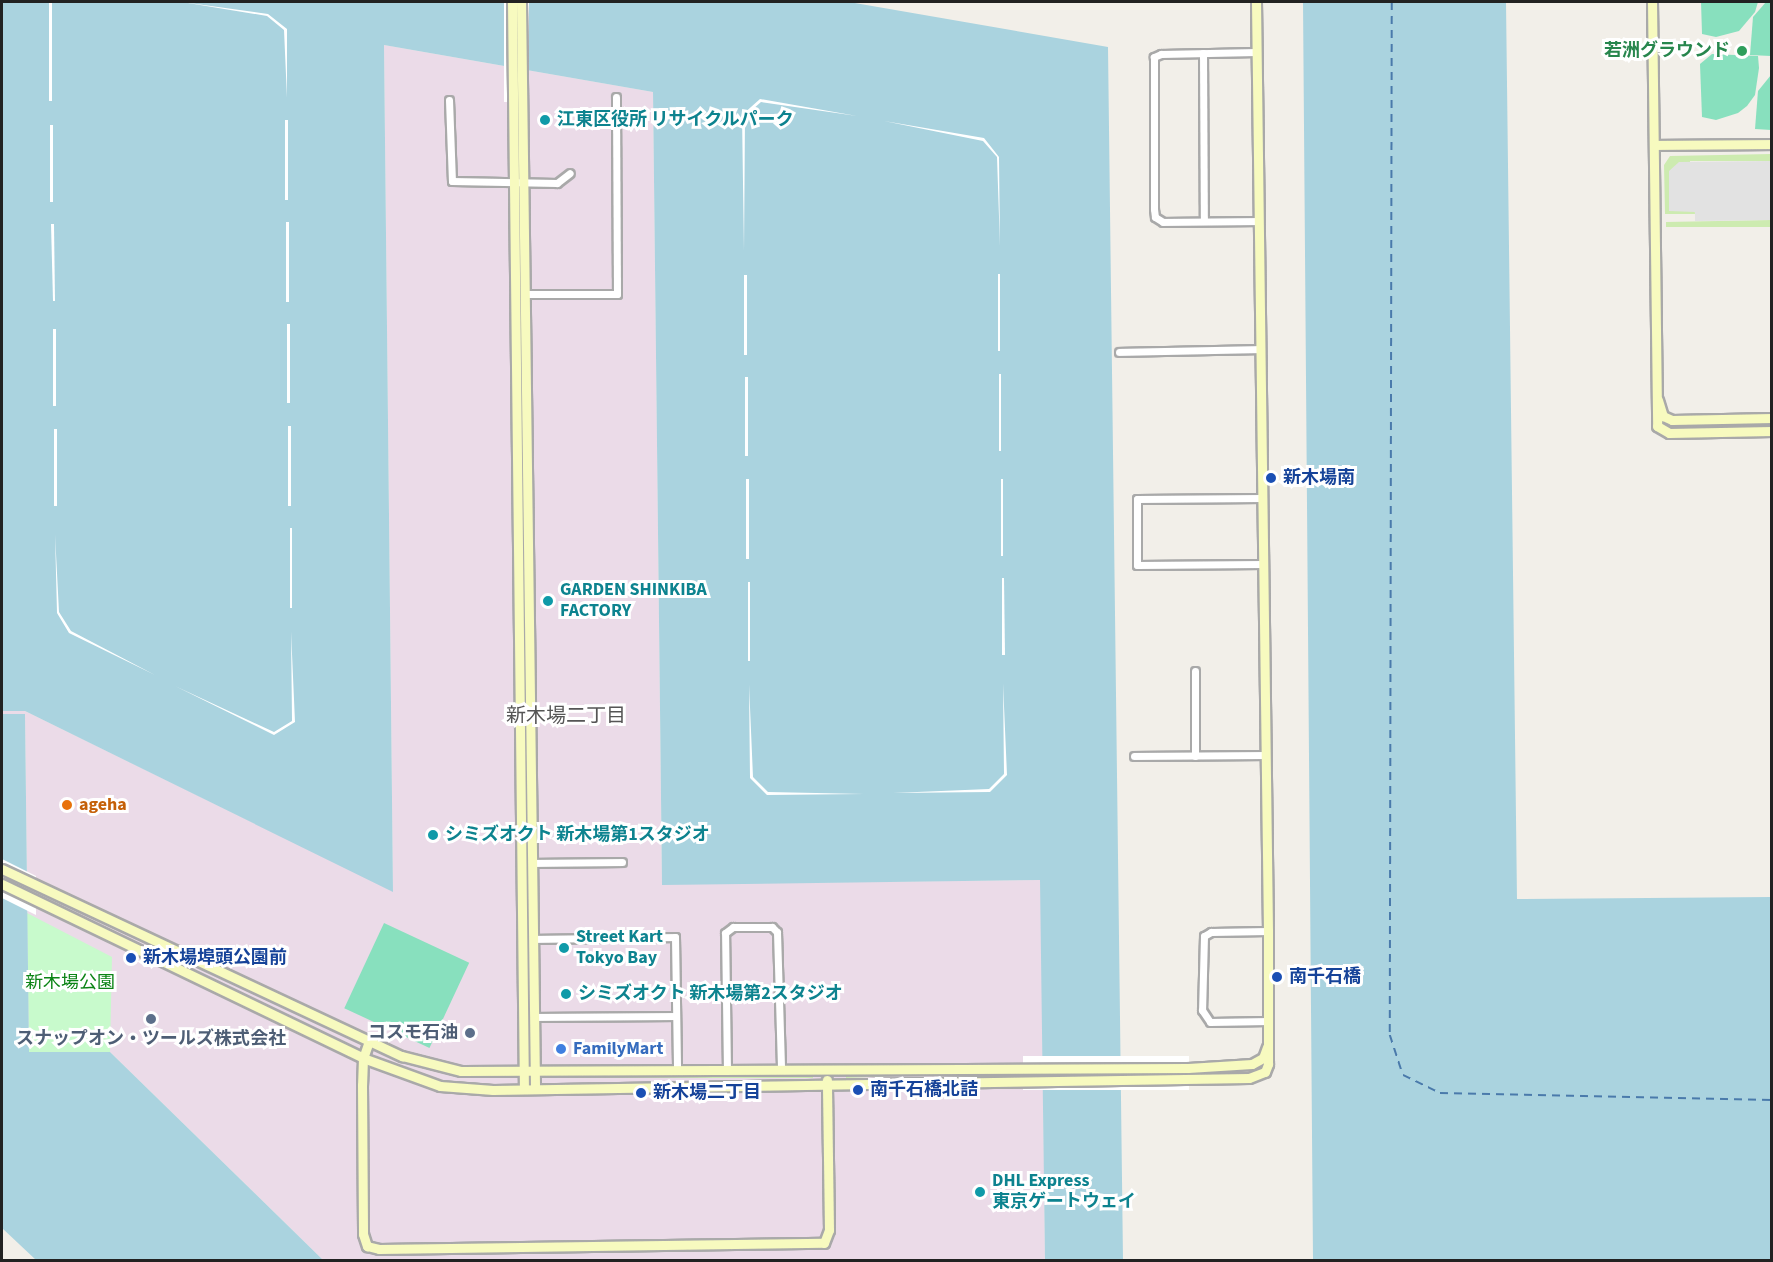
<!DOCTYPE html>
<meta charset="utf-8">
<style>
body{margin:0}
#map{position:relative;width:1773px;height:1262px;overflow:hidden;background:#f2efe9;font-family:"Source Sans 3","Noto Sans JP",sans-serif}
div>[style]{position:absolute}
.industrial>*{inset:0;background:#ebdbe8}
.grass>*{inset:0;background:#cdebb0;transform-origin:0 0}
.park>*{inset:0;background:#c8facc}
.pitch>*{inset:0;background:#88e0be;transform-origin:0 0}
.parking>*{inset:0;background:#e2e2e2}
.water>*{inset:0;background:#aad3df}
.pier>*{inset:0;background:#fff;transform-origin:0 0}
.ferry>*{height:1.5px;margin-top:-0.75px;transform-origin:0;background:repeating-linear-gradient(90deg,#4a7aab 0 8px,transparent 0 14px)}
.roads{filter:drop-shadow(2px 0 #a9a9a9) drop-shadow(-2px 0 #a9a9a9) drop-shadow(0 2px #a9a9a9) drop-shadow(0 -2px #a9a9a9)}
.street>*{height:7px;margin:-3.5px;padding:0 3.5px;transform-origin:3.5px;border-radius:3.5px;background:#fff}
.secondary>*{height:9px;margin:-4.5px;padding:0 4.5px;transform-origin:4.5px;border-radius:4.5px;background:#f7fabf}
.dots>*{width:16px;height:16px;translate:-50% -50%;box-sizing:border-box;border:3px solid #fff;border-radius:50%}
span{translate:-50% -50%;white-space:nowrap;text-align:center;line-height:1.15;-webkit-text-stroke:6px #fff;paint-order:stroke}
.leisure-label{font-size:18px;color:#27864d;font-weight:700}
.right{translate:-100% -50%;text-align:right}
.culture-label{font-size:18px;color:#0d838f;font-weight:700}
.left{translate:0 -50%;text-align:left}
.transit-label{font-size:18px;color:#164399;font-weight:700}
.food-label{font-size:18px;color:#c56008;font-weight:700}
.park-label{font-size:18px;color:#0c8416}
.service-label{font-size:18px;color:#4e5e75;font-weight:700}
.shop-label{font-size:18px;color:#366cbe;font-weight:700}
.neighbourhood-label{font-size:20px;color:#555}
.frame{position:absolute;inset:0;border:3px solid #222;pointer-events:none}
</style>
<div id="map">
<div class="industrial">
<div style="clip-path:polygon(384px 45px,653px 92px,662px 884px,1041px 880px,1045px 1260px,323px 1260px,110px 1052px,29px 1052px,25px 715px,2px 714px,2px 711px,25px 711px,393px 891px)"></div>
</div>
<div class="grass">
<div style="clip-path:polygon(1771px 154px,1771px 161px,1690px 161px,1695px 214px,1665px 214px,1664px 165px,1670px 156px)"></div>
<div style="clip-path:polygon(1771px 220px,1772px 227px,1666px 227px,1666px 222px)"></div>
<div style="clip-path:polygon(943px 1074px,846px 1078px,846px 1075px)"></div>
<div style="left:813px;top:1076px;width:2px;height:245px;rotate:90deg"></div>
</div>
<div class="park">
<div style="clip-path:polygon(27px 913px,112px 957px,110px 1052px,29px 1052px)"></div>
</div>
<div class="pitch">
<div style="clip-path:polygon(1701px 2px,1758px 2px,1755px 12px,1739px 31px,1716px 37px,1702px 34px)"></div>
<div style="clip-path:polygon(1766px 2px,1771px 2px,1771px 56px,1750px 55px,1753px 17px)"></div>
<div style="clip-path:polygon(1712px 54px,1758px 56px,1759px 68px,1755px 95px,1747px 106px,1738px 113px,1716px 120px,1702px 117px,1700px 64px)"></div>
<div style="clip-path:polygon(1771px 75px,1771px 130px,1755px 129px,1758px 91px)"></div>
<div style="left:384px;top:923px;width:94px;height:94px;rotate:25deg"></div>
</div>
<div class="parking">
<div style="clip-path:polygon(1771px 161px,1771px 220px,1695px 221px,1695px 212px,1669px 211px,1669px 171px,1679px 162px)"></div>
</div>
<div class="water">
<div style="clip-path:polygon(2px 2px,849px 2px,1108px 47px,1123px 1260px,1045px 1260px,1040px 880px,662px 885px,653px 92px,384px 45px,393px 892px,25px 711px,2px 711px)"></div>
<div style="clip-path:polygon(1303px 2px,1506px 2px,1517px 899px,1771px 897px,1771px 1260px,1313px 1260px)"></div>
<div style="clip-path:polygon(2px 714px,25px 714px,29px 1052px,110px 1052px,323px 1260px,36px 1260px,2px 1228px)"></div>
</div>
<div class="pier">
<div style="left:49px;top:2px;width:3px;height:99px"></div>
<div style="clip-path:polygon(182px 2px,268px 14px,287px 29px,287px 98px,284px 30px,267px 16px)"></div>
<div style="left:504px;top:2px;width:25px;height:100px"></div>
<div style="clip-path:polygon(760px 99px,857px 116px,761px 102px,745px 116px,744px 252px,742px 115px)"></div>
<div style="left:285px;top:120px;width:3px;height:80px"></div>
<div style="clip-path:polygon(884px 121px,984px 138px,999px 157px,1000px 247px,997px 157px,983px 141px)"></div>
<div style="left:50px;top:125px;width:3px;height:77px"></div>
<div style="left:286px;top:222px;width:3px;height:80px"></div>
<div style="clip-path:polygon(51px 224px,54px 224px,55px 301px,53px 301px)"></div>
<div style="left:998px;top:274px;width:2px;height:77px"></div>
<div style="left:744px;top:275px;width:3px;height:80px"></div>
<div style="left:287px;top:324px;width:3px;height:79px"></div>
<div style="left:53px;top:329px;width:3px;height:77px"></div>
<div style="left:999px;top:374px;width:2px;height:77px"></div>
<div style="left:745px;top:377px;width:3px;height:79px"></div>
<div style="left:288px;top:426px;width:3px;height:80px"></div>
<div style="left:54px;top:429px;width:3px;height:77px"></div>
<div style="left:746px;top:479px;width:3px;height:80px"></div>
<div style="left:1001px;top:479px;width:2px;height:77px"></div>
<div style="left:290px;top:528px;width:2px;height:80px"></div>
<div style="clip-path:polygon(55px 534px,59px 612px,71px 631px,155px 675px,69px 633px,57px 613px)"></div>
<div style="clip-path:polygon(1002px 578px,1004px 578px,1005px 655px,1002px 655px)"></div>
<div style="left:748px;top:582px;width:2px;height:79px"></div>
<div style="clip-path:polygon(291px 631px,295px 722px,274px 735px,175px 686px,274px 732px,292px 721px)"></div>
<div style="clip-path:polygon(1003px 683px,1007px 775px,990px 792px,893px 793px,989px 789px,1004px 774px)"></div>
<div style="clip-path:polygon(749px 684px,753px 777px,768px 792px,864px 794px,767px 795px,750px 778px)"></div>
<div style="clip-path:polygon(2px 859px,36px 876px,36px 915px,2px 898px)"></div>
<div style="left:1189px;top:1056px;width:34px;height:166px;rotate:90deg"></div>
</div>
<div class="ferry">
<div style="left:1392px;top:2px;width:1033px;rotate:90.11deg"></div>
<div style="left:1390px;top:1035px;width:42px;rotate:72deg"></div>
<div style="left:1403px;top:1075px;width:41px;rotate:25.9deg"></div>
<div style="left:1440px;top:1093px;width:332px;rotate:1.2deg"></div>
</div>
<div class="roads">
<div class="street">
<div style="left:1257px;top:52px;width:96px;rotate:178.8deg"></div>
<div style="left:1161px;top:54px;width:8px;rotate:157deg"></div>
<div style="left:1154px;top:57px;width:152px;rotate:90deg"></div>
<div style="left:1154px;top:209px;width:8px;rotate:83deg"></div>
<div style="left:1155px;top:217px;width:9px;rotate:32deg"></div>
<div style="left:1163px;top:222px;width:96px;rotate:-0.6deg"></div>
<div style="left:1203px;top:53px;width:168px;rotate:89.7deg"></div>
<div style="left:449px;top:100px;width:81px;rotate:87.9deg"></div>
<div style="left:452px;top:181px;width:105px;rotate:1.1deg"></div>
<div style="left:557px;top:183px;width:16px;rotate:-38deg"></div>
<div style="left:526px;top:294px;width:91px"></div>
<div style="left:617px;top:294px;width:197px;rotate:-90.3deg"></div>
<div style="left:1119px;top:352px;width:141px;rotate:-1.2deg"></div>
<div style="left:1262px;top:498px;width:125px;rotate:179.5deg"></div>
<div style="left:1137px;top:499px;width:66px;rotate:90deg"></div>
<div style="left:1137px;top:565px;width:126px;rotate:-0.5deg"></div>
<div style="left:1134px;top:756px;width:131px;rotate:-0.4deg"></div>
<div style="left:1195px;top:756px;width:85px;rotate:-90deg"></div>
<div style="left:532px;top:863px;width:90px;rotate:-0.6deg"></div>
<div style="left:1268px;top:931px;width:57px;rotate:179deg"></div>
<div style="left:1211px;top:932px;width:8px;rotate:150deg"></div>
<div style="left:1204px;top:936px;width:74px;rotate:91.5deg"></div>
<div style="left:1202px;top:1010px;width:14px;rotate:56deg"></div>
<div style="left:1210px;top:1022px;width:59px;rotate:-1deg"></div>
<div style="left:533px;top:939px;width:142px;rotate:-0.8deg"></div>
<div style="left:675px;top:937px;width:134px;rotate:89.1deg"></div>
<div style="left:534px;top:1017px;width:142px;rotate:-0.4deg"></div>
<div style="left:727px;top:1071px;width:138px;rotate:-90.8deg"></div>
<div style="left:725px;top:933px;width:10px;rotate:-37deg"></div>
<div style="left:733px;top:927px;width:39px"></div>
<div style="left:772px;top:927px;width:7px;rotate:45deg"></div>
<div style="left:777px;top:932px;width:138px;rotate:88.3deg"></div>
</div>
<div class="secondary">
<div style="left:512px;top:2px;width:1087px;rotate:89.37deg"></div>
<div style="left:521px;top:2px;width:1086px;rotate:89.26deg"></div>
<div style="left:1652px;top:2px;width:424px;rotate:89.3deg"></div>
<div style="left:1657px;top:426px;width:14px;rotate:30deg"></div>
<div style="left:1669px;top:433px;width:103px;rotate:-1.1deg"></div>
<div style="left:1654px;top:145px;width:118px;rotate:-0.5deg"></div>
<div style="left:1658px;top:400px;width:17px;rotate:73deg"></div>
<div style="left:1663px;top:416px;width:10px;rotate:24deg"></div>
<div style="left:1672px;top:420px;width:100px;rotate:-1.1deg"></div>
<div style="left:2px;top:869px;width:442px;rotate:25.1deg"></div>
<div style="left:402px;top:1056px;width:61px;rotate:14.3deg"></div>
<div style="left:461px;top:1071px;width:727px;rotate:-0.24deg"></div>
<div style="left:1188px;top:1068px;width:64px;rotate:-3.6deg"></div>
<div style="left:1252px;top:1064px;width:13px;rotate:-29deg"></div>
<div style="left:1263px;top:1058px;width:12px;rotate:-70deg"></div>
<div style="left:2px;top:884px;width:401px;rotate:25.7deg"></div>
<div style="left:363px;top:1058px;width:82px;rotate:20deg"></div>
<div style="left:440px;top:1086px;width:53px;rotate:4.3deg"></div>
<div style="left:493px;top:1090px;width:756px;rotate:-0.91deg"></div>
<div style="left:1249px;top:1078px;width:17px;rotate:-21deg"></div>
<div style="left:1265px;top:1072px;width:9px;rotate:-69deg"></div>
<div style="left:1268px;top:1064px;width:133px;rotate:-90deg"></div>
<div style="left:1268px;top:931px;width:929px;rotate:-90.74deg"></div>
<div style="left:369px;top:1041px;width:18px;rotate:109deg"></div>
<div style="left:363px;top:1058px;width:27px;rotate:92deg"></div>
<div style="left:362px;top:1085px;width:149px;rotate:89.6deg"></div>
<div style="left:363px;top:1234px;width:13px;rotate:72deg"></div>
<div style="left:367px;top:1246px;width:12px;rotate:14deg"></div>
<div style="left:379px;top:1249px;width:445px;rotate:-0.8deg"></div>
<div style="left:824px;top:1243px;width:14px;rotate:-69deg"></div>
<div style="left:829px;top:1230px;width:150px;rotate:-90.8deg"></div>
</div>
</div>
<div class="dots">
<div style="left:1742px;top:51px;background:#2e9e5b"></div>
<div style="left:545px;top:120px;background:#0f9aa8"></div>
<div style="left:1271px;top:478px;background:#1a4fb4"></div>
<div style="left:548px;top:601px;background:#0f9aa8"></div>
<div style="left:67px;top:805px;background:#e8710a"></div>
<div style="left:433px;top:835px;background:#0f9aa8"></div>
<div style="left:564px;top:948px;background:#0f9aa8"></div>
<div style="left:131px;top:958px;background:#1a4fb4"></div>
<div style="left:1277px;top:977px;background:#1a4fb4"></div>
<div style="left:566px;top:994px;background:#0f9aa8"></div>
<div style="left:151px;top:1019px;background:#5c6f8a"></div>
<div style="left:470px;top:1033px;background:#5c6f8a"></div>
<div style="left:561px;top:1049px;background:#3f7fe0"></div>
<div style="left:858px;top:1090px;background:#1a4fb4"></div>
<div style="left:641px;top:1093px;background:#1a4fb4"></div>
<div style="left:980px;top:1192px;background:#0f9aa8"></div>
</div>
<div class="leisure-label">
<span class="right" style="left:1730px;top:51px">若洲グラウンド</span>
</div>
<div class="culture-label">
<span class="left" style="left:557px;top:120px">江東区役所 リサイクルパーク</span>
<span class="left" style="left:560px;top:601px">GARDEN SHINKIBA<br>FACTORY</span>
<span class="left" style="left:445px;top:835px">シミズオクト 新木場第1スタジオ</span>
<span class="left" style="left:576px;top:948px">Street Kart<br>Tokyo Bay</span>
<span class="left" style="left:578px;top:994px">シミズオクト 新木場第2スタジオ</span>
<span class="left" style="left:992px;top:1192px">DHL Express<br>東京ゲートウェイ</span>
</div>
<div class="transit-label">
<span class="left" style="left:1283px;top:478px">新木場南</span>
<span class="left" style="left:143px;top:958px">新木場埠頭公園前</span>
<span class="left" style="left:1289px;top:977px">南千石橋</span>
<span class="left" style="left:870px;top:1090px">南千石橋北詰</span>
<span class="left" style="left:653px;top:1093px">新木場二丁目</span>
</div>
<div class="food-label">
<span class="left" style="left:79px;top:805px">ageha</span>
</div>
<div class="park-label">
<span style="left:70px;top:983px">新木場公園</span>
</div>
<div class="service-label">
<span class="right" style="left:458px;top:1033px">コスモ石油</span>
<span style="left:151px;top:1039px">スナップオン・ツールズ株式会社</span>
</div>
<div class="shop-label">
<span class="left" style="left:573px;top:1049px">FamilyMart</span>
</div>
<div class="neighbourhood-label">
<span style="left:566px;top:716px">新木場二丁目</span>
</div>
<div class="frame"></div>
</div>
